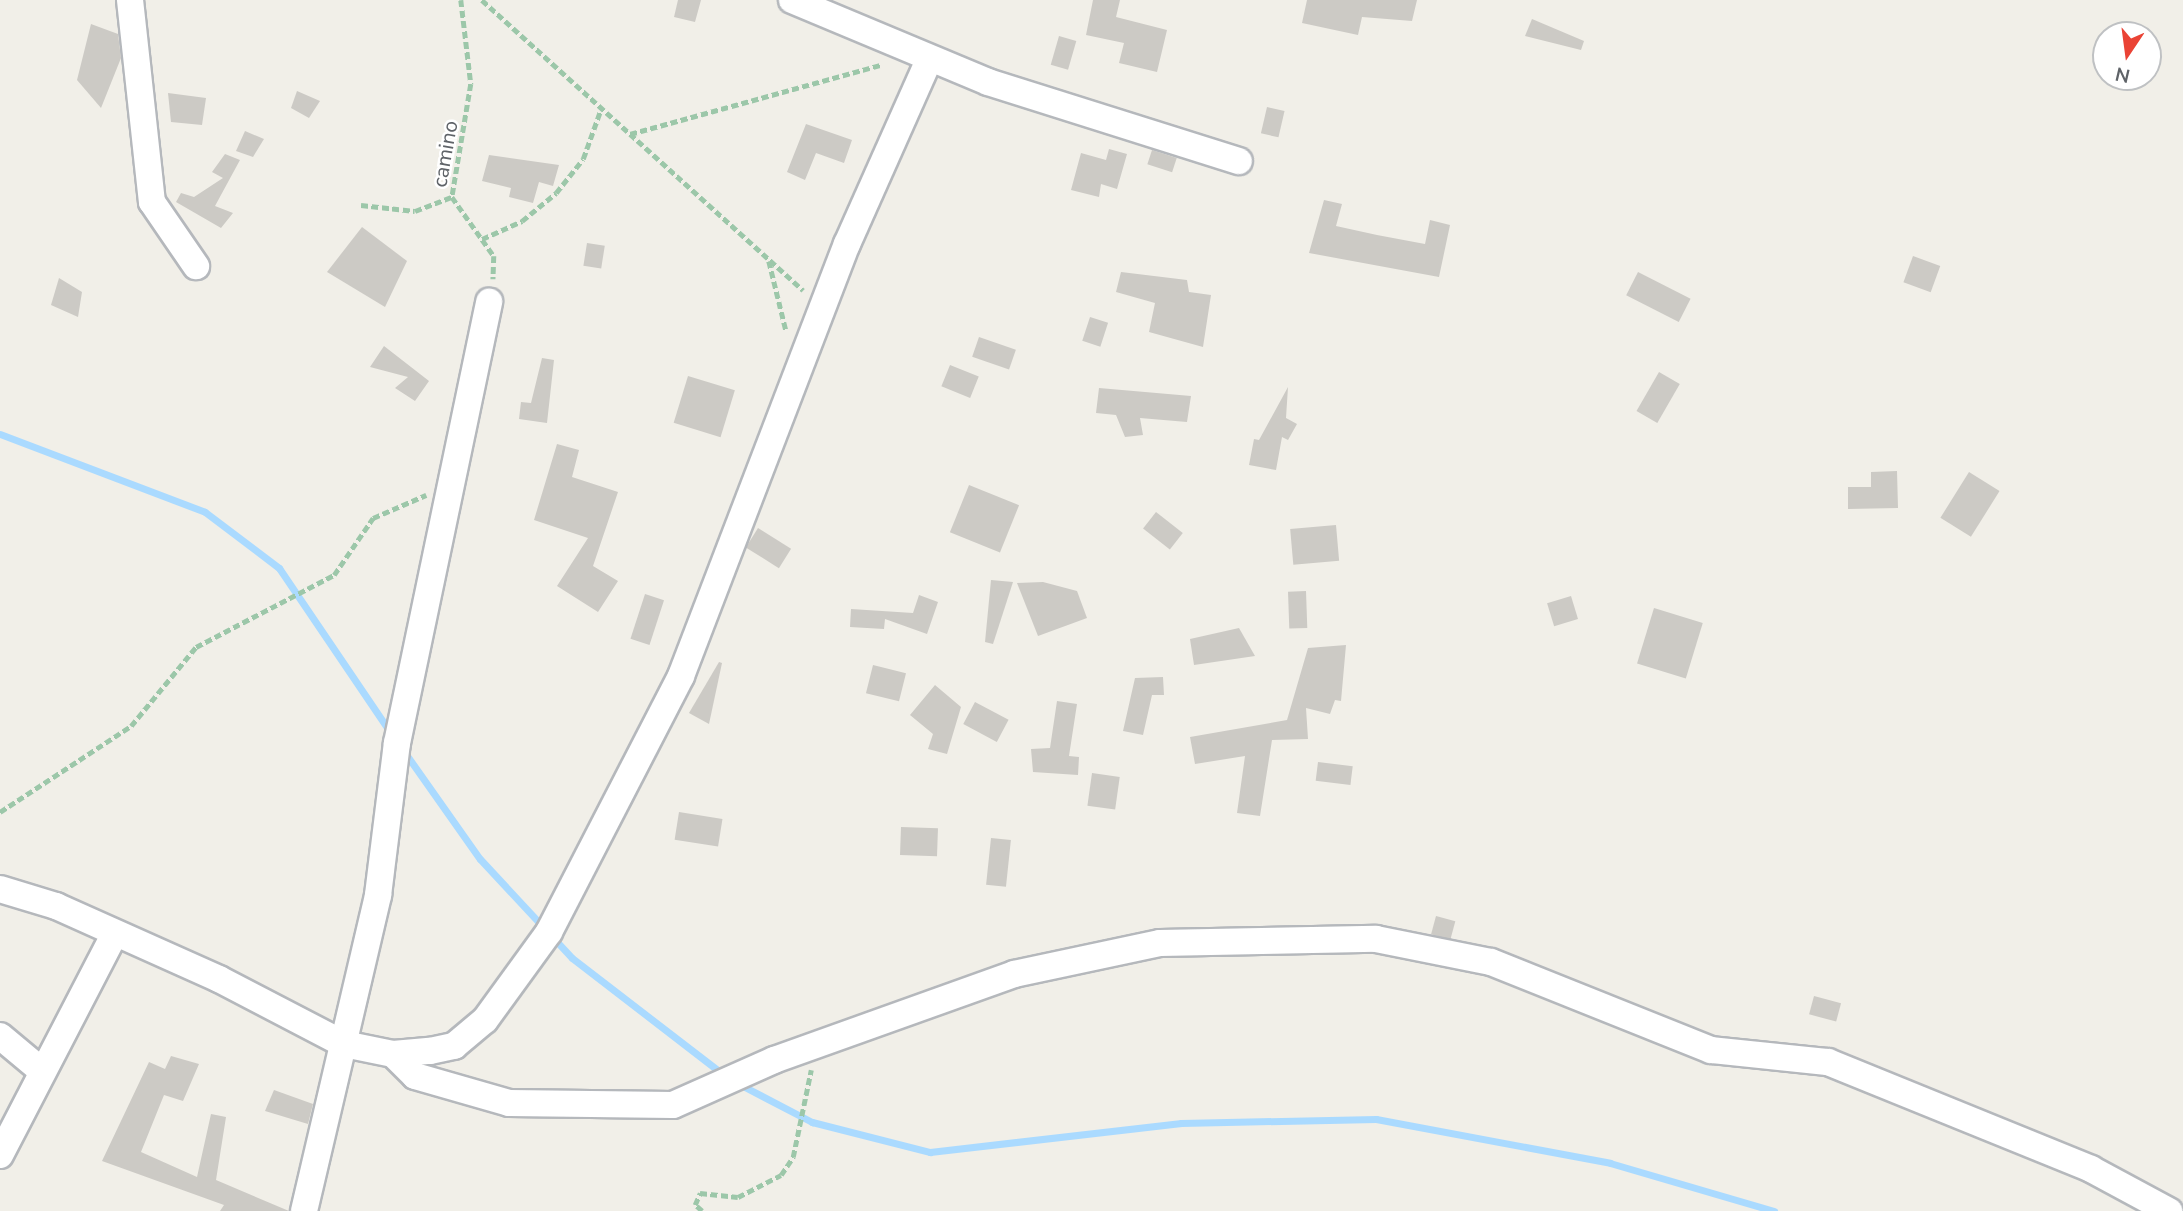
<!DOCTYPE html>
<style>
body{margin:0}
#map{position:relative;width:2183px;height:1211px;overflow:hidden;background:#f1efe8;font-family:"Nunito Sans",sans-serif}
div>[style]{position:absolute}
.stream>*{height:7px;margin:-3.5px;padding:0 3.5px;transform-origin:3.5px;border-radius:3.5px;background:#aadaff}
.building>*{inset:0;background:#cccac5;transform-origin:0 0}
.path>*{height:4.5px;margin-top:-2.25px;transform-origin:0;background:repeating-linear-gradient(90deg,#9cc7a9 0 7px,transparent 0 10.5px)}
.roads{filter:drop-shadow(2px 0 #b5b8bc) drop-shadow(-2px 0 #b5b8bc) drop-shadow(0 2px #b5b8bc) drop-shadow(0 -2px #b5b8bc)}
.minor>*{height:26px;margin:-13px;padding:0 13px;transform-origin:13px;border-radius:13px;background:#fff}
span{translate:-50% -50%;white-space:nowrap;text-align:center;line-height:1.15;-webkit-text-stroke:5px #fff;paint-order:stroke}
.street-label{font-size:21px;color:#5f6368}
.north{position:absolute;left:2092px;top:21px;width:70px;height:70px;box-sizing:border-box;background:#fff;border:2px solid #bfc1c3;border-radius:50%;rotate:193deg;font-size:19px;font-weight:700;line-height:28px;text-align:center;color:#5f6368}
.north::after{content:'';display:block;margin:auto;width:24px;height:32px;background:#ea4335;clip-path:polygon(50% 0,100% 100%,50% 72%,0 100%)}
</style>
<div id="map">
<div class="stream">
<div style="left:0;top:434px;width:219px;rotate:20.8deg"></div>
<div style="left:205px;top:512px;width:93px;rotate:37.1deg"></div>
<div style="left:279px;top:568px;width:202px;rotate:55.9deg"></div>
<div style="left:403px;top:750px;width:133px;rotate:54.8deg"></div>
<div style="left:480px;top:859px;width:135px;rotate:47.1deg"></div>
<div style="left:572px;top:958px;width:192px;rotate:37.6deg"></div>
<div style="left:737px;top:1083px;width:85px;rotate:27.5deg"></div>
<div style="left:812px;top:1122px;width:122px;rotate:14.3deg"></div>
<div style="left:930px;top:1152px;width:253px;rotate:-6.6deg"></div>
<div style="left:1181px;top:1123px;width:195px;rotate:-1.2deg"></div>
<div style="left:1376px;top:1119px;width:238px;rotate:10.6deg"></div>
<div style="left:1610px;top:1163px;width:171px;rotate:16.3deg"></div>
</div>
<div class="building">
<div style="clip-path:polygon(678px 0,701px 0,695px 22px,674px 17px)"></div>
<div style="clip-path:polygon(1093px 0,1120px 0,1116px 17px,1167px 30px,1157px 72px,1119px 63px,1124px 43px,1086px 35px)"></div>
<div style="clip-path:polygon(1307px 0,1417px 0,1412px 21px,1362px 17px,1358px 35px,1302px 23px)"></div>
<div style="clip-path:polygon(1532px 19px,1584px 41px,1581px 50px,1525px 36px)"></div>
<div style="clip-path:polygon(91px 24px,118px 34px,121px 58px,101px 108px,77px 80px)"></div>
<div style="left:1059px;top:36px;width:18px;height:30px;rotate:16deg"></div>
<div style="clip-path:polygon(297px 91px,320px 101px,309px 118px,291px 108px)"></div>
<div style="clip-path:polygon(168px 93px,206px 98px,202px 125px,171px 122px)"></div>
<div style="left:1267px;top:107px;width:18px;height:27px;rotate:13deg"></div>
<div style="clip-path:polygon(806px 124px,852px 140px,844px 163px,816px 153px,805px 180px,787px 172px)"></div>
<div style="clip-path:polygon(245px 131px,264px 139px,253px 157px,236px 151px)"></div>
<div style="clip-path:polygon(1109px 149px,1127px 154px,1117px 189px,1101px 184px,1099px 197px,1071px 190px,1081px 153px,1106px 160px)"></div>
<div style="left:1152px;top:150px;width:26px;height:15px;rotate:18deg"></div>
<div style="clip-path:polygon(225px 154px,240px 160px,215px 206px,233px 213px,221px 228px,176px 202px,181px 193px,194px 197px,223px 178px,212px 172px)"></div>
<div style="clip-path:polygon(489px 155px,559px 165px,553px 186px,539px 182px,533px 203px,509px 197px,511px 188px,482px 181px)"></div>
<div style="clip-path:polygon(1324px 200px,1342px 204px,1336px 226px,1377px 235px,1425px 244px,1430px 220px,1450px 225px,1439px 277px,1309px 253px)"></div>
<div style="clip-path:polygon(362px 227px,407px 261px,385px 307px,327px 272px)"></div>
<div style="left:587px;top:243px;width:18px;height:23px;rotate:9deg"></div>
<div style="left:1913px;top:256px;width:29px;height:28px;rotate:20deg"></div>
<div style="clip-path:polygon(1121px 272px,1187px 280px,1189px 292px,1211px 295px,1203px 347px,1149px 332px,1155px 303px,1116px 292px)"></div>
<div style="left:1638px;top:272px;width:59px;height:26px;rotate:27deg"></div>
<div style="clip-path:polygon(59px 278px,82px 292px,78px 317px,51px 305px)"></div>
<div style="left:1090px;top:317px;width:19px;height:25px;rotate:18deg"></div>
<div style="left:979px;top:337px;width:39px;height:21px;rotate:19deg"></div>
<div style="clip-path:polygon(384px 346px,429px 381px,415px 401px,395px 388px,408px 377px,370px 367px)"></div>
<div style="clip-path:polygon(542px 358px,554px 360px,547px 423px,519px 419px,521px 402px,531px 403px)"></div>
<div style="left:950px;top:365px;width:31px;height:23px;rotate:22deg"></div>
<div style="left:1659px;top:372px;width:24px;height:45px;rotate:30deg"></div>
<div style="left:688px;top:376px;width:49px;height:49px;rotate:17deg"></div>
<div style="clip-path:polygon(1288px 387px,1286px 418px,1297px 424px,1288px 440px,1282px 437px,1276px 470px,1249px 465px,1254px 439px,1259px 440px)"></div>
<div style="clip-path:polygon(1099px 388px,1191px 396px,1187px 422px,1140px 418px,1143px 435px,1125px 437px,1116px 415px,1096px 413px)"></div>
<div style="clip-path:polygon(557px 444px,579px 450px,572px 477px,618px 492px,593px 566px,618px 581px,598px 612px,557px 586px,588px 538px,534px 520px)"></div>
<div style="clip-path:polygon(1897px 471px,1898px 508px,1848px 509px,1848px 487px,1871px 487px,1871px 472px)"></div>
<div style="left:1969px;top:472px;width:36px;height:54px;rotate:32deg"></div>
<div style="left:969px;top:485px;width:54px;height:51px;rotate:22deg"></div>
<div style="left:1156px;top:512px;width:34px;height:21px;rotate:38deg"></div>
<div style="left:1336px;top:525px;width:36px;height:46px;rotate:85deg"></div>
<div style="left:758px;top:528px;width:39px;height:23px;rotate:32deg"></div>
<div style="clip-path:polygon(991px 580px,1013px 582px,993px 644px,985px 642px)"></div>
<div style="clip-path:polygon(1043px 582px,1077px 591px,1087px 618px,1038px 636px,1017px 583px)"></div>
<div style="left:1306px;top:591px;width:37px;height:18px;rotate:88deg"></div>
<div style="left:645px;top:594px;width:20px;height:47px;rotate:18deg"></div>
<div style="clip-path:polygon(919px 595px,938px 602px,927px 634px,885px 619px,884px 629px,850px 627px,851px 609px,913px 613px)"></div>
<div style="left:1571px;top:596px;width:24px;height:25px;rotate:73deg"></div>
<div style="left:1654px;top:608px;width:51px;height:58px;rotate:17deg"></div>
<div style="clip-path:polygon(1239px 628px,1255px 656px,1194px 665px,1190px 639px)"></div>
<div style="clip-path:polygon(1346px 645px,1341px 701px,1335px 700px,1330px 714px,1306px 708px,1308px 739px,1272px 740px,1260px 816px,1237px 813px,1245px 756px,1195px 764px,1190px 737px,1287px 720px,1308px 648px)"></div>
<div style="clip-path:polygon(719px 662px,722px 663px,709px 724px,689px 713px)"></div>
<div style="left:873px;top:665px;width:34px;height:29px;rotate:14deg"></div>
<div style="clip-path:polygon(1163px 677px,1164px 695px,1152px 695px,1143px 735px,1123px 731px,1135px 678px)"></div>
<div style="clip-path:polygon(935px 685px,961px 707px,947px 754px,928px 749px,933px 734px,910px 715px)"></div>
<div style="clip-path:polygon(1057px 701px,1077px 704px,1069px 756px,1079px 757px,1078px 775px,1033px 772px,1031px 749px,1050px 748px)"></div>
<div style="left:975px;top:702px;width:38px;height:25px;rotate:28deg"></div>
<div style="left:1318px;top:762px;width:35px;height:19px;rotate:7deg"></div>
<div style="left:1092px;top:773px;width:28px;height:33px;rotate:8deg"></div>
<div style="left:679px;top:812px;width:44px;height:28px;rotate:9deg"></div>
<div style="left:901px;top:827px;width:37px;height:28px;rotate:2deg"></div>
<div style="left:991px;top:838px;width:20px;height:47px;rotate:6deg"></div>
<div style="left:1436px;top:916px;width:20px;height:19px;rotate:15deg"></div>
<div style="left:1814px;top:996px;width:28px;height:19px;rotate:15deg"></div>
<div style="clip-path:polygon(171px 1056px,199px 1064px,183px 1101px,164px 1095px,141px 1152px,197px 1177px,211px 1114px,226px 1117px,216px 1180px,289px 1211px,220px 1211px,224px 1205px,102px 1161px,149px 1062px,165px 1069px)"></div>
<div style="clip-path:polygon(274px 1090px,313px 1104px,308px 1124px,265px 1111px)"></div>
</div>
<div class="path">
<div style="left:461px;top:0;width:85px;rotate:83.2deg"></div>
<div style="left:471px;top:84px;width:115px;rotate:99.5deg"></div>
<div style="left:452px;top:197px;width:72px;rotate:54.6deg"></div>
<div style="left:494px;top:256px;width:23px;rotate:92deg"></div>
<div style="left:482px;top:0;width:433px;rotate:42.1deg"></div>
<div style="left:630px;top:134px;width:260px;rotate:-15.4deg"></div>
<div style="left:361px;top:205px;width:54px;rotate:6.3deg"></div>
<div style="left:415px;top:211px;width:40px;rotate:-21deg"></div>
<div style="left:482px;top:239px;width:44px;rotate:-24.2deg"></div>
<div style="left:522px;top:221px;width:44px;rotate:-39.5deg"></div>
<div style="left:556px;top:193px;width:43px;rotate:-51.5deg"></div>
<div style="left:583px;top:159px;width:53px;rotate:-70.2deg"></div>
<div style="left:769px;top:261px;width:71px;rotate:76.2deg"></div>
<div style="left:0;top:812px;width:157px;rotate:-33.3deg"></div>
<div style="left:131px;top:726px;width:102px;rotate:-50.6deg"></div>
<div style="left:196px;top:647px;width:156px;rotate:-27.6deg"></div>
<div style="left:334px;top:575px;width:69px;rotate:-55.6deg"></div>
<div style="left:373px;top:518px;width:58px;rotate:-23.5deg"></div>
<div style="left:702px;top:1211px;width:9px;rotate:-139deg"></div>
<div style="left:695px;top:1205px;width:13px;rotate:-67deg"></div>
<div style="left:700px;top:1193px;width:38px;rotate:6deg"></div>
<div style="left:738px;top:1197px;width:48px;rotate:-27.1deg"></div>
<div style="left:781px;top:1175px;width:22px;rotate:-56deg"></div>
<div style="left:793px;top:1157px;width:89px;rotate:-78.3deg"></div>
</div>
<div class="roads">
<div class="minor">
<div style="left:130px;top:0;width:203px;rotate:83.8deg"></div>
<div style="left:152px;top:202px;width:78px;rotate:55.5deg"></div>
<div style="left:792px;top:0;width:212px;rotate:22.7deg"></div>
<div style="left:988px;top:82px;width:263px;rotate:17.5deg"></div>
<div style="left:0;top:889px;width:59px;rotate:16.9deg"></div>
<div style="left:56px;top:906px;width:179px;rotate:24.1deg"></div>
<div style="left:219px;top:979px;width:141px;rotate:27.5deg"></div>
<div style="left:344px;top:1044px;width:50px;rotate:11.5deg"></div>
<div style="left:393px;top:1054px;width:37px;rotate:-5deg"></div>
<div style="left:430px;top:1051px;width:25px;rotate:-12deg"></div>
<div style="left:454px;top:1046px;width:40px;rotate:-40deg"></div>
<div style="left:485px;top:1020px;width:109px;rotate:-54deg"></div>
<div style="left:549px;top:932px;width:288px;rotate:-62.7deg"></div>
<div style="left:681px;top:676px;width:463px;rotate:-69deg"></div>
<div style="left:847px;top:244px;width:201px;rotate:-66deg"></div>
<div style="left:0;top:1036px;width:55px;rotate:39.8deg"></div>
<div style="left:393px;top:1054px;width:31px;rotate:45deg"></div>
<div style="left:415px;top:1076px;width:98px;rotate:16deg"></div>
<div style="left:509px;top:1103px;width:164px;rotate:0.7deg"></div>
<div style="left:673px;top:1105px;width:111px;rotate:-24deg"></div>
<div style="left:774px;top:1060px;width:255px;rotate:-19.7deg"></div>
<div style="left:1014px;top:974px;width:149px;rotate:-12deg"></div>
<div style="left:1160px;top:943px;width:216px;rotate:-1.1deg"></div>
<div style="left:1376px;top:939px;width:117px;rotate:11.3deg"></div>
<div style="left:1491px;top:962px;width:237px;rotate:21.8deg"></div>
<div style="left:1711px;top:1050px;width:118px;rotate:5.9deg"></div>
<div style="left:1828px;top:1062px;width:284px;rotate:22.1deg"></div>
<div style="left:2091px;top:1169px;width:89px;rotate:28.3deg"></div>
<div style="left:0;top:1155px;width:248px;rotate:-62.6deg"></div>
<div style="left:304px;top:1211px;width:325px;rotate:-76.8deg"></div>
<div style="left:378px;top:895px;width:153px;rotate:-82.9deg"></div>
<div style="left:397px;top:743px;width:451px;rotate:-78.2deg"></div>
</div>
</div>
<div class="street-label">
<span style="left:445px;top:154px;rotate:-80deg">camino</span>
</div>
<div class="north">N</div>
</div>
